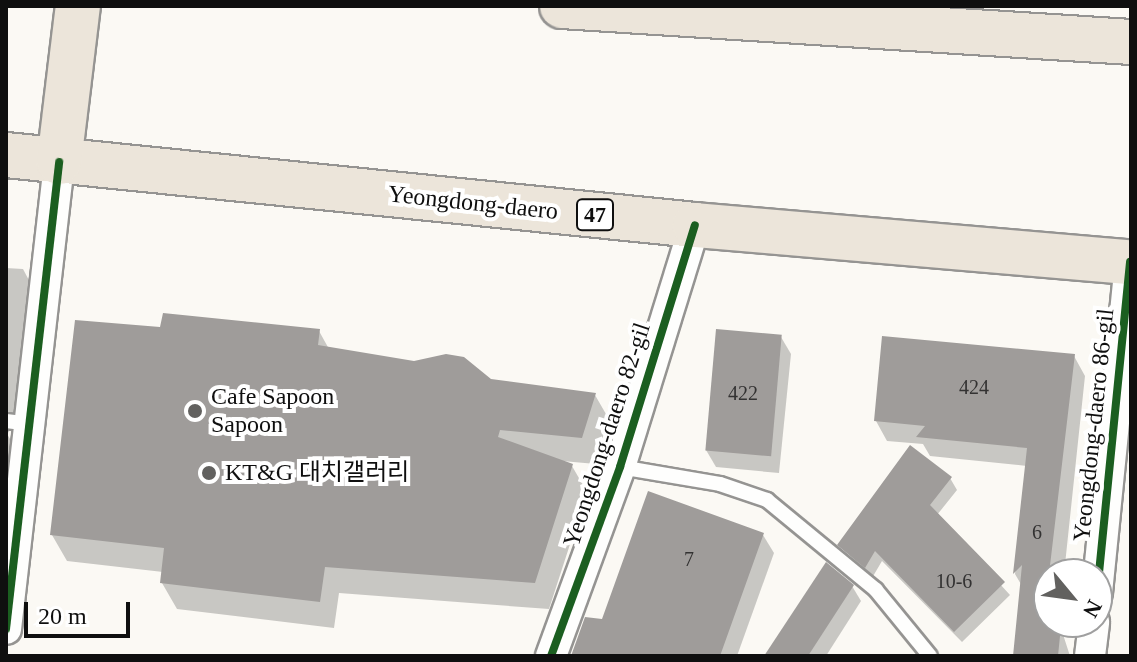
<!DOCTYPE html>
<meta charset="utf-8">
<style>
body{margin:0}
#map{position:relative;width:1137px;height:662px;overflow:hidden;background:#fbf9f4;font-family:"Times New Roman","Noto Sans KR",serif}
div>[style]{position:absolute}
.shadow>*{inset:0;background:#0003}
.building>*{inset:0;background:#9f9c9a;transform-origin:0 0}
.roads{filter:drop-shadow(2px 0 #959492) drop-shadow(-2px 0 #959492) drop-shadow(0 2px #959492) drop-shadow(0 -2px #959492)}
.lane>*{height:14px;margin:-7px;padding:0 7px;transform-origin:7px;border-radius:7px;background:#fefefd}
.street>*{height:30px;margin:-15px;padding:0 15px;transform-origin:15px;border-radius:15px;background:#fefefd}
.primary>*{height:44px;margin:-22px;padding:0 22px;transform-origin:22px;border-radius:22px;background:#ece5da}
.cycleway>*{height:8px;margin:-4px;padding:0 4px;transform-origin:4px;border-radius:4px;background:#1b5e20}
.dots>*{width:22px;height:22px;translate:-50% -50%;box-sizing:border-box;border:4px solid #fff;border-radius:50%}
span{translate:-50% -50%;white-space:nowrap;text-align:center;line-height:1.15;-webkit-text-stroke:8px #fff;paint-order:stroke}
.number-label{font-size:20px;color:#333232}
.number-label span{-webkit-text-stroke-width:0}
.shield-label span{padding:2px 6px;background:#fff;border:2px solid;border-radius:6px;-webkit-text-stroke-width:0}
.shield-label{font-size:22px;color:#0f0f0f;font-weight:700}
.street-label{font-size:24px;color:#0f0f0f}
.poi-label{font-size:24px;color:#0f0f0f}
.left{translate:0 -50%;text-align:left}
.frame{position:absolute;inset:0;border:8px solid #0f0f0f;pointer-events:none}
.north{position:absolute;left:1033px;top:558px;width:80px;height:80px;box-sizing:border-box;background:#fff;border:2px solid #9f9f9f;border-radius:50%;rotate:119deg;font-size:22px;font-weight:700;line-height:32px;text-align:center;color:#0f0f0f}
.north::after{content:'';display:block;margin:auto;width:28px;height:36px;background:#62615f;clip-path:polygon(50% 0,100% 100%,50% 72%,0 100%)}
.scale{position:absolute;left:24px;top:602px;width:106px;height:36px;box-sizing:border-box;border:4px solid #0f0f0f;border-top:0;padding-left:10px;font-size:24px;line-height:28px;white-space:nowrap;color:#0f0f0f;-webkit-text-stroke:6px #fff;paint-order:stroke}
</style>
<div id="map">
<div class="shadow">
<div style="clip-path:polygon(6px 268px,23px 269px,32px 286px,21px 416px,7px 434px,17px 450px,6px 540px)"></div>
<div style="clip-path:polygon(161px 329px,319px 331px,329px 349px,490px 381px,595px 395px,610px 421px,596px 464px,562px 461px,572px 466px,587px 492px,549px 609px,339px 593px,334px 628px,177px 609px,162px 583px,163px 572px,67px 561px,52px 535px)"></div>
<div style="clip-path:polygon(781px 337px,791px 354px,779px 473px,716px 467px,706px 450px)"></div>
<div style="clip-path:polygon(1074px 356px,1085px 376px,1064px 574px,1049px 574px,1049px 622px,1059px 622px,1070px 656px,1015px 656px,1022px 586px,1015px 574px,1027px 466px,930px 456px,923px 444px,887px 441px,876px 421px)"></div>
<div style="clip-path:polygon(950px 478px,957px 490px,937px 515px,1010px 595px,962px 642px,882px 561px,872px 578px,840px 545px)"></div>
<div style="clip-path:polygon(763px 535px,774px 553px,737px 656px,573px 656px,603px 622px)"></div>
<div style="clip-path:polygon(852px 586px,861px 601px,826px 656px,767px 656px)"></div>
</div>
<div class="building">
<div style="clip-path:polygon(163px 313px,320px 329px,318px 345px,414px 361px,446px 354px,464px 357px,491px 379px,596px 393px,582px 438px,500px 430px,498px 437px,573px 464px,535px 583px,325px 567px,320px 602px,160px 583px,164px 548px,50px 535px,75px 320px,160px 327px)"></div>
<div style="left:716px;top:329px;width:66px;height:122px;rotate:5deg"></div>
<div style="clip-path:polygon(882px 336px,1075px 354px,1049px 574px,1046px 624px,1061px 626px,1058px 656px,1013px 656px,1022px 565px,1013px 574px,1027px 448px,916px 437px,925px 426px,874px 421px)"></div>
<div style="clip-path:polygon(910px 445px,952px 477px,930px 505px,1005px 582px,954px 632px,875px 551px,865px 568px,837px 545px)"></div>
<div style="clip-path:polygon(648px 491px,764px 533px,720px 656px,571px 656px,585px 617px,602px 619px)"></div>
<div style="clip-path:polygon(826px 562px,854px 585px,808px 656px,764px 656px)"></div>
</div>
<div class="roads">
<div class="lane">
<div style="left:6px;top:421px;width:23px;rotate:7deg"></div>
<div style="left:620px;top:467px;width:101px;rotate:9.6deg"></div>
<div style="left:720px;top:484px;width:50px;rotate:18.8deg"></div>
<div style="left:767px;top:500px;width:141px;rotate:39.5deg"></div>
<div style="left:876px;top:590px;width:85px;rotate:50.7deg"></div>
</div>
<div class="street">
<div style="left:1097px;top:593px;width:333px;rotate:-84.3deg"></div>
<div style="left:6px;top:629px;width:470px;rotate:-83.5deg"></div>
<div style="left:551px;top:656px;width:201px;rotate:-69.9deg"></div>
<div style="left:620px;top:467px;width:253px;rotate:-72.8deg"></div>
<div style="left:1090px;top:656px;width:34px;rotate:-83deg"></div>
</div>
<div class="primary">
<div style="left:562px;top:6px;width:570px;rotate:3.62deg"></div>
<div style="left:6px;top:155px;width:693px;rotate:5.8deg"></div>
<div style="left:695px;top:225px;width:438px;rotate:4.9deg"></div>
<div style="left:59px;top:162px;width:157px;rotate:-83.1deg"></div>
</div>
</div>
<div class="cycleway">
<div style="left:1097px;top:593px;width:333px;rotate:-84.3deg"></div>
<div style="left:6px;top:629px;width:470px;rotate:-83.5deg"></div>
<div style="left:551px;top:656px;width:201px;rotate:-69.9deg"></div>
<div style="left:620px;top:467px;width:253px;rotate:-72.8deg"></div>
</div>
<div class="dots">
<div style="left:195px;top:411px;background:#62615f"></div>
<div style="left:209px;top:473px;background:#62615f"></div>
</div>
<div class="number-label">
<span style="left:974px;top:387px">424</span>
<span style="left:743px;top:393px">422</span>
<span style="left:1037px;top:532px">6</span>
<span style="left:689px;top:559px">7</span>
<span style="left:954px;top:581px">10-6</span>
</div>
<div class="shield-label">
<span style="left:595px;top:215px">47</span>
</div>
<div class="street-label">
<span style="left:473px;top:203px;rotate:6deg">Yeongdong-daero</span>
<span style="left:1094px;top:425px;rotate:-84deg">Yeongdong-daero 86-gil</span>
<span style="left:607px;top:435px;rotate:-72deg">Yeongdong-daero 82-gil</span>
</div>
<div class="poi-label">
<span class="left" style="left:211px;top:411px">Cafe Sapoon<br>Sapoon</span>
<span class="left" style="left:225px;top:473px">KT&amp;G 대치갤러리</span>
</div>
<div class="frame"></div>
<div class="north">N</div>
<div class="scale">20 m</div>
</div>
